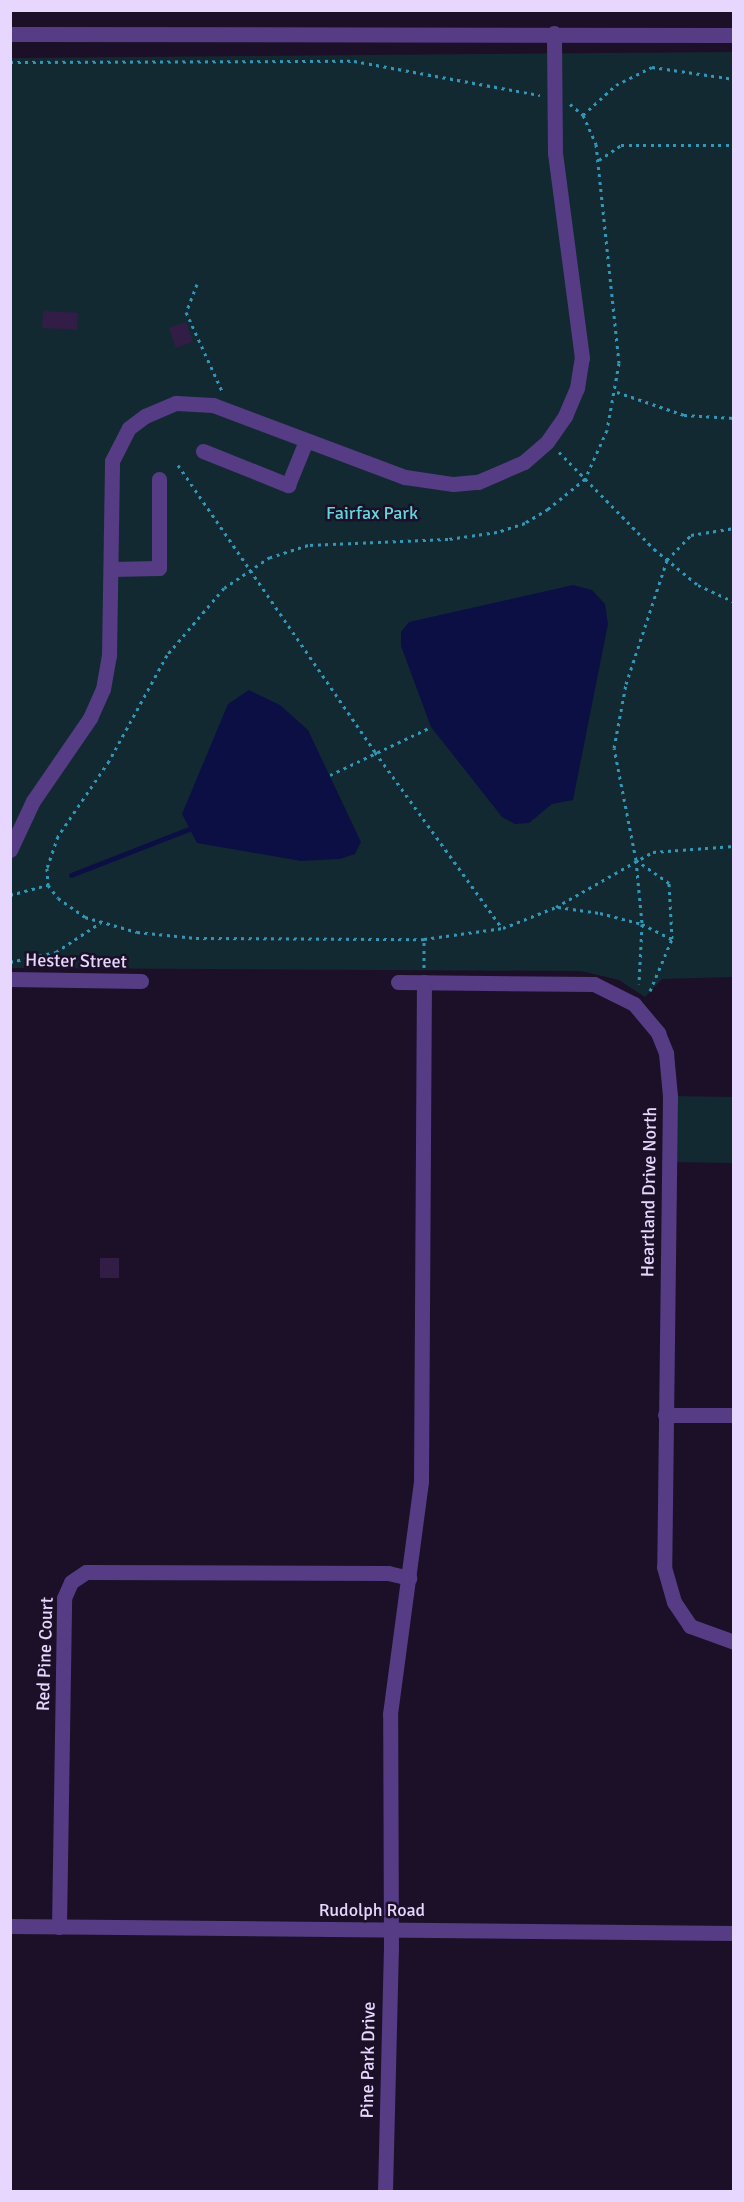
<!DOCTYPE html>
<style>
body{margin:0}
#map{position:relative;width:744px;height:2202px;overflow:hidden;background:#1b1027;font-family:Signika,sans-serif}
div>[style]{position:absolute}
.green>*{inset:0;background:#132931;transform-origin:0 0}
.water>*{inset:0;background:#0c0f44}
.stream>*{height:4.5px;margin:-2.25px;padding:0 2.25px;transform-origin:2.25px;border-radius:2.25px;background:#0c0f44}
.building>*{inset:0;background:#321d47;transform-origin:0 0}
.path>*{height:3px;margin-top:-1.5px;transform-origin:0;background:repeating-linear-gradient(90deg,#3297b7 0 3px,transparent 0 7.5px)}
.minor>*{height:15px;margin:-7.5px;padding:0 7.5px;transform-origin:7.5px;border-radius:7.5px;background:#553c85}
span{translate:-50% -50%;white-space:nowrap;text-align:center;line-height:1.15;-webkit-text-stroke:5px #1b1027;paint-order:stroke}
.park-label{font-size:18px;color:#63d7de}
.street-label{font-size:18px;color:#e7d7fe}
.frame{position:absolute;inset:0;border:12px solid #e7d7fe;pointer-events:none}
</style>
<div id="map">
<div class="green">
<div style="clip-path:polygon(733px 52px,733px 977px,662px 979px,645px 997px,619px 980px,581px 971px,11px 968px,11px 58px)"></div>
<div style="left:670px;top:1096px;width:63px;height:66px;rotate:1deg"></div>
</div>
<div class="water">
<div style="clip-path:polygon(573px 585px,592px 590px,605px 604px,608px 624px,573px 800px,552px 804px,529px 823px,515px 824px,502px 817px,431px 727px,401px 646px,401px 632px,409px 622px)"></div>
<div style="clip-path:polygon(249px 690px,280px 705px,308px 730px,361px 842px,355px 854px,340px 859px,301px 861px,197px 843px,182px 814px,228px 704px)"></div>
</div>
<div class="stream">
<div style="left:71px;top:875px;width:132px;rotate:-21.3deg"></div>
</div>
<div class="building">
<div style="left:43px;top:311px;width:35px;height:17px;rotate:3deg"></div>
<div style="left:186px;top:322px;width:21px;height:18px;rotate:71deg"></div>
<div style="left:100px;top:1258px;width:19px;height:20px"></div>
</div>
<div class="path">
<div style="left:10px;top:62px;width:344px;rotate:-0.2deg"></div>
<div style="left:354px;top:61px;width:189px;rotate:10.4deg"></div>
<div style="left:570px;top:104px;width:17px;rotate:40deg"></div>
<div style="left:583px;top:115px;width:32px;rotate:66deg"></div>
<div style="left:596px;top:144px;width:220px;rotate:84deg"></div>
<div style="left:619px;top:363px;width:68px;rotate:100.2deg"></div>
<div style="left:607px;top:430px;width:54px;rotate:114.2deg"></div>
<div style="left:585px;top:479px;width:48px;rotate:141deg"></div>
<div style="left:548px;top:509px;width:27px;rotate:149deg"></div>
<div style="left:525px;top:523px;width:29px;rotate:162deg"></div>
<div style="left:497px;top:532px;width:49px;rotate:171.9deg"></div>
<div style="left:448px;top:539px;width:140px;rotate:177.5deg"></div>
<div style="left:308px;top:545px;width:40px;rotate:162deg"></div>
<div style="left:270px;top:557px;width:55px;rotate:146deg"></div>
<div style="left:224px;top:588px;width:88px;rotate:130.4deg"></div>
<div style="left:167px;top:655px;width:121px;rotate:118.7deg"></div>
<div style="left:109px;top:761px;width:91px;rotate:124.2deg"></div>
<div style="left:58px;top:836px;width:34px;rotate:109deg"></div>
<div style="left:47px;top:868px;width:17px;rotate:87deg"></div>
<div style="left:48px;top:885px;width:16px;rotate:52deg"></div>
<div style="left:58px;top:898px;width:33px;rotate:35deg"></div>
<div style="left:85px;top:917px;width:54px;rotate:16.1deg"></div>
<div style="left:137px;top:932px;width:59px;rotate:5.8deg"></div>
<div style="left:196px;top:938px;width:228px;rotate:0.3deg"></div>
<div style="left:424px;top:939px;width:80px;rotate:-7.9deg"></div>
<div style="left:503px;top:928px;width:57px;rotate:-21.6deg"></div>
<div style="left:556px;top:907px;width:112px;rotate:-29.6deg"></div>
<div style="left:653px;top:852px;width:81px;rotate:-4.2deg"></div>
<div style="left:583px;top:115px;width:45px;rotate:-42.3deg"></div>
<div style="left:616px;top:85px;width:40px;rotate:-26.6deg"></div>
<div style="left:652px;top:67px;width:83px;rotate:8.3deg"></div>
<div style="left:599px;top:160px;width:27px;rotate:-34deg"></div>
<div style="left:621px;top:145px;width:113px"></div>
<div style="left:197px;top:284px;width:30px;rotate:111deg"></div>
<div style="left:186px;top:312px;width:87px;rotate:65.5deg"></div>
<div style="left:617px;top:392px;width:71px;rotate:18.9deg"></div>
<div style="left:684px;top:415px;width:50px;rotate:3.4deg"></div>
<div style="left:559px;top:452px;width:136px;rotate:45.6deg"></div>
<div style="left:654px;top:549px;width:57px;rotate:39.3deg"></div>
<div style="left:698px;top:585px;width:40px;rotate:25deg"></div>
<div style="left:178px;top:465px;width:348px;rotate:55.5deg"></div>
<div style="left:375px;top:752px;width:217px;rotate:54.2deg"></div>
<div style="left:330px;top:775px;width:112px;rotate:-25.4deg"></div>
<div style="left:636px;top:860px;width:64px;rotate:84.6deg"></div>
<div style="left:642px;top:924px;width:60px;rotate:92.9deg"></div>
<div style="left:10px;top:895px;width:39px;rotate:-15deg"></div>
<div style="left:558px;top:907px;width:42px;rotate:8.1deg"></div>
<div style="left:600px;top:913px;width:43px;rotate:14.7deg"></div>
<div style="left:642px;top:924px;width:34px;rotate:27deg"></div>
<div style="left:10px;top:962px;width:47px;rotate:-12.3deg"></div>
<div style="left:56px;top:952px;width:53px;rotate:-33.4deg"></div>
<div style="left:424px;top:968px;width:29px;rotate:-90deg"></div>
<div style="left:650px;top:991px;width:56px;rotate:-67.1deg"></div>
<div style="left:672px;top:939px;width:56px;rotate:-93.1deg"></div>
<div style="left:669px;top:883px;width:40px;rotate:-145.1deg"></div>
<div style="left:636px;top:860px;width:114px;rotate:-101.1deg"></div>
<div style="left:614px;top:748px;width:65px;rotate:-79.4deg"></div>
<div style="left:626px;top:684px;width:131px;rotate:-71.7deg"></div>
<div style="left:667px;top:560px;width:35px;rotate:-46deg"></div>
<div style="left:691px;top:535px;width:44px;rotate:-9.2deg"></div>
</div>
<div class="minor">
<div style="left:10px;top:34px;width:724px;rotate:0.08deg"></div>
<div style="left:203px;top:451px;width:92px;rotate:21.8deg"></div>
<div style="left:288px;top:485px;width:48px;rotate:-67.8deg"></div>
<div style="left:111px;top:569px;width:48px;rotate:-1.2deg"></div>
<div style="left:159px;top:568px;width:89px;rotate:-90deg"></div>
<div style="left:10px;top:850px;width:54px;rotate:-64.9deg"></div>
<div style="left:33px;top:801px;width:101px;rotate:-55.5deg"></div>
<div style="left:90px;top:718px;width:32px;rotate:-66deg"></div>
<div style="left:103px;top:689px;width:34px;rotate:-80deg"></div>
<div style="left:109px;top:656px;width:195px;rotate:-89.1deg"></div>
<div style="left:112px;top:461px;width:37px;rotate:-63deg"></div>
<div style="left:129px;top:428px;width:20px;rotate:-37deg"></div>
<div style="left:145px;top:416px;width:34px;rotate:-23deg"></div>
<div style="left:176px;top:403px;width:37px;rotate:3deg"></div>
<div style="left:213px;top:405px;width:205px;rotate:20.6deg"></div>
<div style="left:405px;top:477px;width:49px;rotate:8.3deg"></div>
<div style="left:453px;top:484px;width:25px;rotate:-5deg"></div>
<div style="left:478px;top:482px;width:50px;rotate:-23.5deg"></div>
<div style="left:524px;top:462px;width:30px;rotate:-41deg"></div>
<div style="left:547px;top:442px;width:32px;rotate:-55deg"></div>
<div style="left:565px;top:416px;width:30px;rotate:-67deg"></div>
<div style="left:577px;top:388px;width:30px;rotate:-81deg"></div>
<div style="left:582px;top:358px;width:207px;rotate:-97.5deg"></div>
<div style="left:555px;top:153px;width:120px;rotate:-90.5deg"></div>
<div style="left:10px;top:979px;width:131px;rotate:0.9deg"></div>
<div style="left:398px;top:982px;width:196px;rotate:0.6deg"></div>
<div style="left:594px;top:984px;width:45px;rotate:26.6deg"></div>
<div style="left:634px;top:1004px;width:38px;rotate:50deg"></div>
<div style="left:658px;top:1033px;width:22px;rotate:68deg"></div>
<div style="left:666px;top:1053px;width:43px;rotate:84.7deg"></div>
<div style="left:670px;top:1096px;width:471px;rotate:90.7deg"></div>
<div style="left:664px;top:1567px;width:36px;rotate:74deg"></div>
<div style="left:674px;top:1602px;width:29px;rotate:56deg"></div>
<div style="left:690px;top:1626px;width:47px;rotate:20deg"></div>
<div style="left:665px;top:1415px;width:69px"></div>
<div style="left:10px;top:1926px;width:724px;rotate:0.55deg"></div>
<div style="left:59px;top:1927px;width:329px;rotate:-89.1deg"></div>
<div style="left:64px;top:1598px;width:17px;rotate:-66deg"></div>
<div style="left:71px;top:1582px;width:18px;rotate:-34deg"></div>
<div style="left:86px;top:1572px;width:302px;rotate:0.2deg"></div>
<div style="left:388px;top:1573px;width:22px;rotate:13deg"></div>
<div style="left:385px;top:2192px;width:242px;rotate:-88.6deg"></div>
<div style="left:391px;top:1950px;width:236px;rotate:-90.2deg"></div>
<div style="left:390px;top:1714px;width:234px;rotate:-82.4deg"></div>
<div style="left:421px;top:1482px;width:500px;rotate:-89.66deg"></div>
</div>
<div class="park-label">
<span style="left:372px;top:513px">Fairfax Park</span>
</div>
<div class="street-label">
<span style="left:76px;top:961px;rotate:1deg">Hester Street</span>
<span style="left:649px;top:1192px;rotate:-89deg">Heartland Drive North</span>
<span style="left:45px;top:1654px;rotate:-88deg">Red Pine Court</span>
<span style="left:372px;top:1910px">Rudolph Road</span>
<span style="left:368px;top:2060px;rotate:-89deg">Pine Park Drive</span>
</div>
<div class="frame"></div>
</div>
